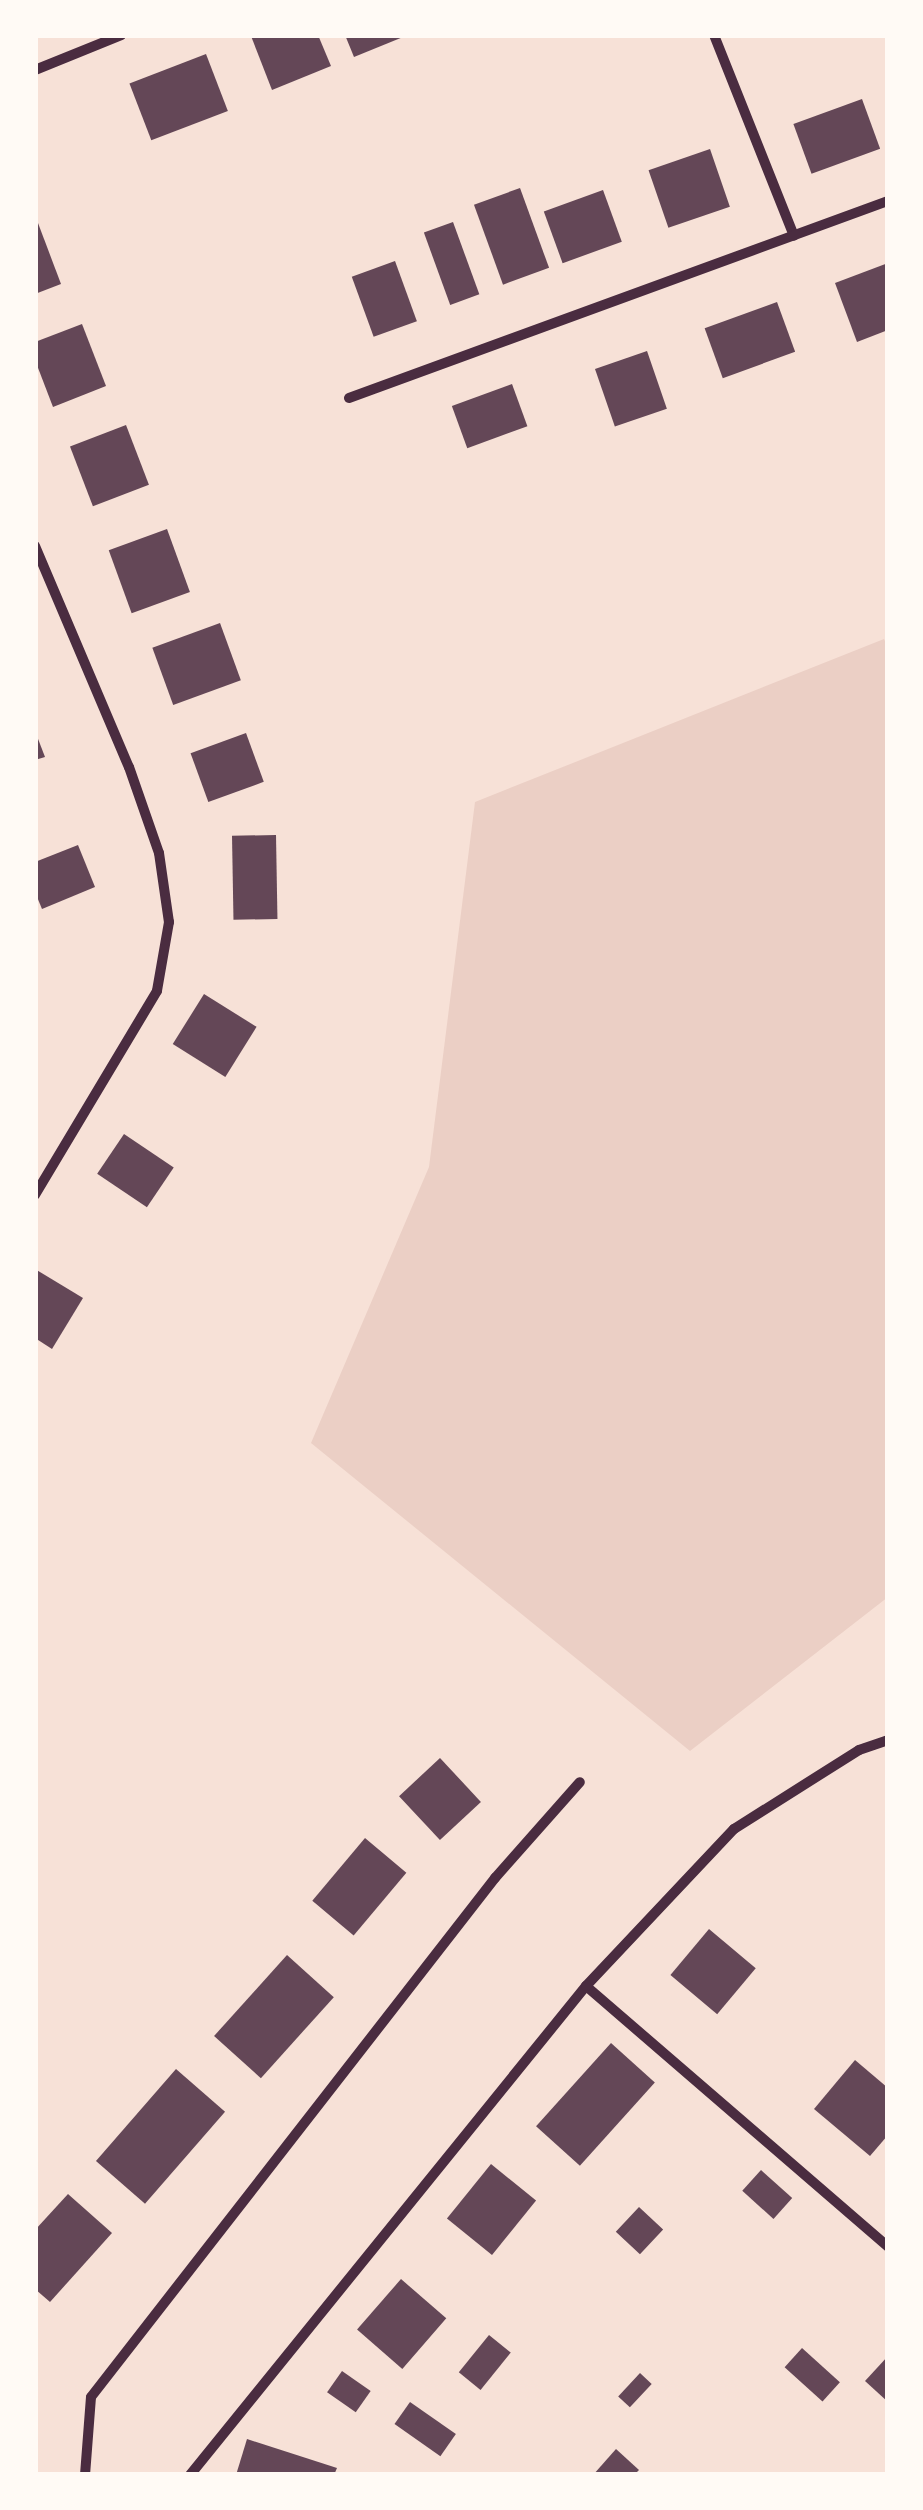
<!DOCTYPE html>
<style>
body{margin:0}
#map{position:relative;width:923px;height:2510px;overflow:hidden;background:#f7e1d7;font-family:Lora,serif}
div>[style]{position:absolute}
.green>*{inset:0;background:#ebcfc5}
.building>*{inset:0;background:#644757;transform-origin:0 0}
.minor>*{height:10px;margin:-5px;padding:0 5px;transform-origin:5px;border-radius:5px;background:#4a2c40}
span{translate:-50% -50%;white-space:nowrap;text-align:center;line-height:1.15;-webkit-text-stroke:10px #fffaf5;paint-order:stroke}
.frame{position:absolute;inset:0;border:38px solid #fffaf5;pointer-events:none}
</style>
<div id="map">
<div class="green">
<div style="clip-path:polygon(884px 639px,888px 647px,888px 1597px,690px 1751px,311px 1443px,429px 1167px,475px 802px)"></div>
</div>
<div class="building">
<div style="clip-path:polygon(318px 35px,331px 66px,272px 90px,251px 36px)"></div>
<div style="clip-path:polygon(345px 35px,408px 35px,354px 57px)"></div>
<div style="left:206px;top:54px;width:61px;height:82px;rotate:69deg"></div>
<div style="left:862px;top:99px;width:53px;height:73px;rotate:70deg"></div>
<div style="left:710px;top:149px;width:61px;height:65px;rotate:71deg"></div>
<div style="left:520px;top:188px;width:85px;height:49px;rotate:70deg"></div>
<div style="left:603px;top:190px;width:55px;height:63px;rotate:70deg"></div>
<div style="left:453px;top:222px;width:77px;height:31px;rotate:70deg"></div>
<div style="clip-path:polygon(38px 223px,61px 284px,35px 294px,35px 225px)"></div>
<div style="left:395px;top:261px;width:64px;height:46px;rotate:70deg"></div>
<div style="clip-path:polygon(888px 263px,888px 330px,857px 342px,835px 283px)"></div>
<div style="left:777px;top:302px;width:53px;height:77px;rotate:70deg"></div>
<div style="clip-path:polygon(82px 324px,106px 386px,53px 407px,35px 360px,35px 342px)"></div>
<div style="left:647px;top:351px;width:61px;height:55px;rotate:71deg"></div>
<div style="left:512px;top:384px;width:45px;height:64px;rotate:70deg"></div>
<div style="left:126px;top:425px;width:64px;height:60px;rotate:69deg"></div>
<div style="left:167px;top:529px;width:67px;height:62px;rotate:70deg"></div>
<div style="left:220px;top:623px;width:61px;height:72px;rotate:70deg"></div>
<div style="clip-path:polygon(35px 731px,45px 757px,35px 760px)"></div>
<div style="left:246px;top:733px;width:52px;height:59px;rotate:70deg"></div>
<div style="left:276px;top:835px;width:84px;height:44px;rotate:89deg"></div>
<div style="clip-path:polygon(78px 845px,95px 887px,42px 909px,35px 892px,35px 862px)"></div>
<div style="left:204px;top:994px;width:62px;height:59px;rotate:32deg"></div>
<div style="left:124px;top:1134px;width:60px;height:48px;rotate:34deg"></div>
<div style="clip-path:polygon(35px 1269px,83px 1298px,52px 1349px,35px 1338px)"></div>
<div style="left:440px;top:1758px;width:60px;height:56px;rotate:47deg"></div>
<div style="left:365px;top:1838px;width:54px;height:82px;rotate:40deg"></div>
<div style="left:709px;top:1929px;width:61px;height:60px;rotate:40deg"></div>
<div style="left:287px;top:1955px;width:63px;height:109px;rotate:42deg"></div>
<div style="left:611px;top:2043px;width:59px;height:112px;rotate:42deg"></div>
<div style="clip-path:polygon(855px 2060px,888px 2088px,888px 2135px,870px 2156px,814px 2109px)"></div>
<div style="left:176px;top:2069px;width:65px;height:122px;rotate:41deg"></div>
<div style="left:491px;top:2164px;width:58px;height:70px;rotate:39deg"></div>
<div style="left:761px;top:2170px;width:42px;height:28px;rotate:42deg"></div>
<div style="clip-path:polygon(68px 2194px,112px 2233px,50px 2302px,35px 2289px,35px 2230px)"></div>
<div style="left:639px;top:2207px;width:33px;height:34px;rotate:43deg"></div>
<div style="left:401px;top:2279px;width:60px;height:67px;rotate:41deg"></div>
<div style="left:489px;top:2335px;width:28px;height:48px;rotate:39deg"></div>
<div style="left:802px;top:2348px;width:51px;height:26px;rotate:42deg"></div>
<div style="clip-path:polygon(888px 2356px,888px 2402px,865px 2381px)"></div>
<div style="left:342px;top:2371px;width:35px;height:26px;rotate:35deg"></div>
<div style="left:640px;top:2373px;width:16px;height:32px;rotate:43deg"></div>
<div style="left:410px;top:2402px;width:56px;height:27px;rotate:35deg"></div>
<div style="clip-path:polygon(247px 2439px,337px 2468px,334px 2475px,236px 2475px)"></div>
<div style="clip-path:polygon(616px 2449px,639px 2470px,634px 2475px,593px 2475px)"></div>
</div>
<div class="minor">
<div style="left:714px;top:35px;width:216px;rotate:68.3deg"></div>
<div style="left:35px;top:70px;width:93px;rotate:-22.1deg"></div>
<div style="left:349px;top:398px;width:574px;rotate:-20.08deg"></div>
<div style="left:35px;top:546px;width:240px;rotate:67deg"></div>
<div style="left:129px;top:767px;width:91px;rotate:70.8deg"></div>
<div style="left:159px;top:853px;width:70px;rotate:81.8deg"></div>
<div style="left:169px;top:922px;width:70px;rotate:99.9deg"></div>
<div style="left:157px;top:991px;width:238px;rotate:120.9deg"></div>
<div style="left:586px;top:1986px;width:399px;rotate:40.8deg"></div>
<div style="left:85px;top:2475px;width:78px;rotate:-85.6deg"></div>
<div style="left:91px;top:2397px;width:658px;rotate:-52.1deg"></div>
<div style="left:495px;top:1878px;width:128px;rotate:-48.5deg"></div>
<div style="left:190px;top:2475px;width:629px;rotate:-51deg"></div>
<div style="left:586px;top:1986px;width:216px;rotate:-46.7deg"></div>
<div style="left:734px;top:1829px;width:148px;rotate:-32.3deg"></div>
<div style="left:859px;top:1750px;width:31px;rotate:-19deg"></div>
</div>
<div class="frame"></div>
</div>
